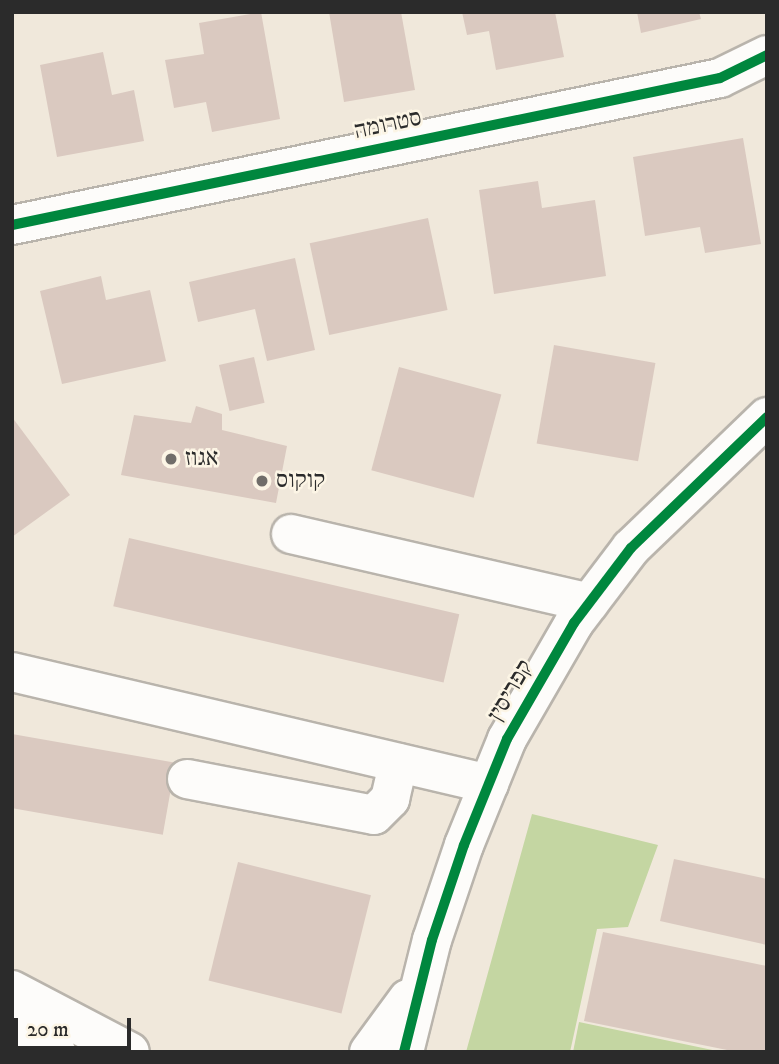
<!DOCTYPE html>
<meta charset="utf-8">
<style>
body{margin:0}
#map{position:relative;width:779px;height:1064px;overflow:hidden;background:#f0e8db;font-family:"IM FELL DW Pica","Frank Ruhl Libre",serif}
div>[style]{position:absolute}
.green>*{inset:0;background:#c4d6a2}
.building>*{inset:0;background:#dac9c0;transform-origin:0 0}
.roads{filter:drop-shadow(2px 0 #b9b4ac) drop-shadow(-2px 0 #b9b4ac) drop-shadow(0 2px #b9b4ac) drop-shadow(0 -2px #b9b4ac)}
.minor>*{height:38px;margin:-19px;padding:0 19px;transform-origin:19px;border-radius:19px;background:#fdfcfa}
.cycleway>*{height:10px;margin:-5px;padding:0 5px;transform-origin:5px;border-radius:5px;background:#00873e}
.dots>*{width:19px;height:19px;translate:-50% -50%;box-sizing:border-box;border:4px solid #fcf5e5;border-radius:50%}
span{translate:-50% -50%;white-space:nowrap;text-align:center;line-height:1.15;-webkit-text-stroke:5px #fcf5e5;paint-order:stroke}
.street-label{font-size:24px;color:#2b2b2b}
.poi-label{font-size:24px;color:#2b2b2b}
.left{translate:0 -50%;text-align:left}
.frame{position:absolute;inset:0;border:14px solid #2b2b2b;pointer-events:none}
.scale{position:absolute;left:14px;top:1018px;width:117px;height:32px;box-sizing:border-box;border:4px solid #2b2b2b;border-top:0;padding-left:9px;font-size:21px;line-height:24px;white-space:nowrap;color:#2b2b2b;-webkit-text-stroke:5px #fcf5e5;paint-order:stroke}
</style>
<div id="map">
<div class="green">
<div style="clip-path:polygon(532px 814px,658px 845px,628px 927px,597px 929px,570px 1052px,466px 1052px)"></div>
<div style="clip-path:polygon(579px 1022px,722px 1052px,573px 1052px)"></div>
</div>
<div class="building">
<div style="clip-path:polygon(261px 12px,280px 119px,212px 132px,206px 102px,174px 108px,165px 60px,204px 54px,199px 23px)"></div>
<div style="clip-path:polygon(329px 12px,401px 12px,415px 90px,344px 102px)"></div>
<div style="clip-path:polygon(462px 12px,555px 12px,564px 57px,496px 70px,489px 31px,467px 35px)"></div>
<div style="clip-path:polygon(637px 12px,699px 12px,701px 19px,641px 33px)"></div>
<div style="clip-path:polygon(103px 52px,112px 95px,134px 90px,144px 141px,57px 157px,40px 65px)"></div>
<div style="clip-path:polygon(743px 138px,761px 244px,705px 253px,700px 227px,645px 236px,633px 157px)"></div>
<div style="clip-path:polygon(538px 181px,542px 208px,595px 200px,606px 276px,494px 294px,479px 190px)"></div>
<div style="left:428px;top:218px;width:94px;height:121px;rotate:78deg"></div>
<div style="clip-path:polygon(295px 258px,315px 350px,267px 361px,255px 309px,198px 322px,189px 282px)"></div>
<div style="clip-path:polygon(101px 276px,106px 300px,150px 290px,166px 361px,62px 384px,40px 291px)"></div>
<div style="left:554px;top:345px;width:103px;height:100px;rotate:10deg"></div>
<div style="left:254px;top:357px;width:47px;height:36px;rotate:77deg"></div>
<div style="left:399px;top:367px;width:106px;height:107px;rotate:15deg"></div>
<div style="clip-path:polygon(196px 406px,222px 414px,222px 430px,287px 446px,276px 503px,121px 475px,134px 415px,191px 423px)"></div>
<div style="clip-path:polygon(12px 417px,70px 495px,12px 537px)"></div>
<div style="left:129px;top:538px;width:339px;height:70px;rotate:13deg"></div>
<div style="left:12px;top:734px;width:166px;height:73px;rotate:10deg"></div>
<div style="clip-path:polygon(674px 859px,767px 879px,767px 945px,660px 921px)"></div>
<div style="left:238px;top:862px;width:137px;height:122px;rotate:14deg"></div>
<div style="clip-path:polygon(603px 932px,767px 966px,767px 1052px,737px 1052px,584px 1021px)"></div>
</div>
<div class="roads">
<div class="minor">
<div style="left:12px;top:225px;width:723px;rotate:-11.73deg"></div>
<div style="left:720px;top:78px;width:52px;rotate:-26.1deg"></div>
<div style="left:291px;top:534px;width:306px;rotate:13deg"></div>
<div style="left:12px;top:672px;width:490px;rotate:13.2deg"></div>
<div style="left:187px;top:779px;width:190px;rotate:10.9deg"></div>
<div style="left:374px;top:815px;width:23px;rotate:-45deg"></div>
<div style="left:390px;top:799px;width:37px;rotate:-77deg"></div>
<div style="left:12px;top:990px;width:133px;rotate:27.7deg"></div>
<div style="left:12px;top:1029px;width:50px;rotate:27.6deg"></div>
<div style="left:369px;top:1052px;width:66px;rotate:-53.7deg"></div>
<div style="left:404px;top:1052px;width:115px;rotate:-76deg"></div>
<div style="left:432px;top:940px;width:100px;rotate:-71.4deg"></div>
<div style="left:464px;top:845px;width:114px;rotate:-67.9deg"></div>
<div style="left:507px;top:739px;width:134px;rotate:-60deg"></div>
<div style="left:574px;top:623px;width:94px;rotate:-52.8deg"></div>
<div style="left:631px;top:548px;width:189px;rotate:-43.9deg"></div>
</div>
</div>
<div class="cycleway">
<div style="left:12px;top:225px;width:723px;rotate:-11.73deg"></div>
<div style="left:720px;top:78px;width:52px;rotate:-26.1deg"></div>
<div style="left:404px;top:1052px;width:115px;rotate:-76deg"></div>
<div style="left:432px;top:940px;width:100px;rotate:-71.4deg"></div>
<div style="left:464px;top:845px;width:114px;rotate:-67.9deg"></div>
<div style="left:507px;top:739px;width:134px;rotate:-60deg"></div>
<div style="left:574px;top:623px;width:94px;rotate:-52.8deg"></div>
<div style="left:631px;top:548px;width:189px;rotate:-43.9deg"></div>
</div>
<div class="dots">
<div style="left:171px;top:459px;background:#706d69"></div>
<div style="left:262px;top:481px;background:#706d69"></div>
</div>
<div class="street-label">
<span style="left:388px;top:125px;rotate:-12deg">סטרומה</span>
<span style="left:511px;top:691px;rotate:-60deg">קפריסין</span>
</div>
<div class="poi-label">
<span class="left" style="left:185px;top:459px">אגוז</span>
<span class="left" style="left:276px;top:481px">קוקוס</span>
</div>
<div class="frame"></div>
<div class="scale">20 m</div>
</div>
